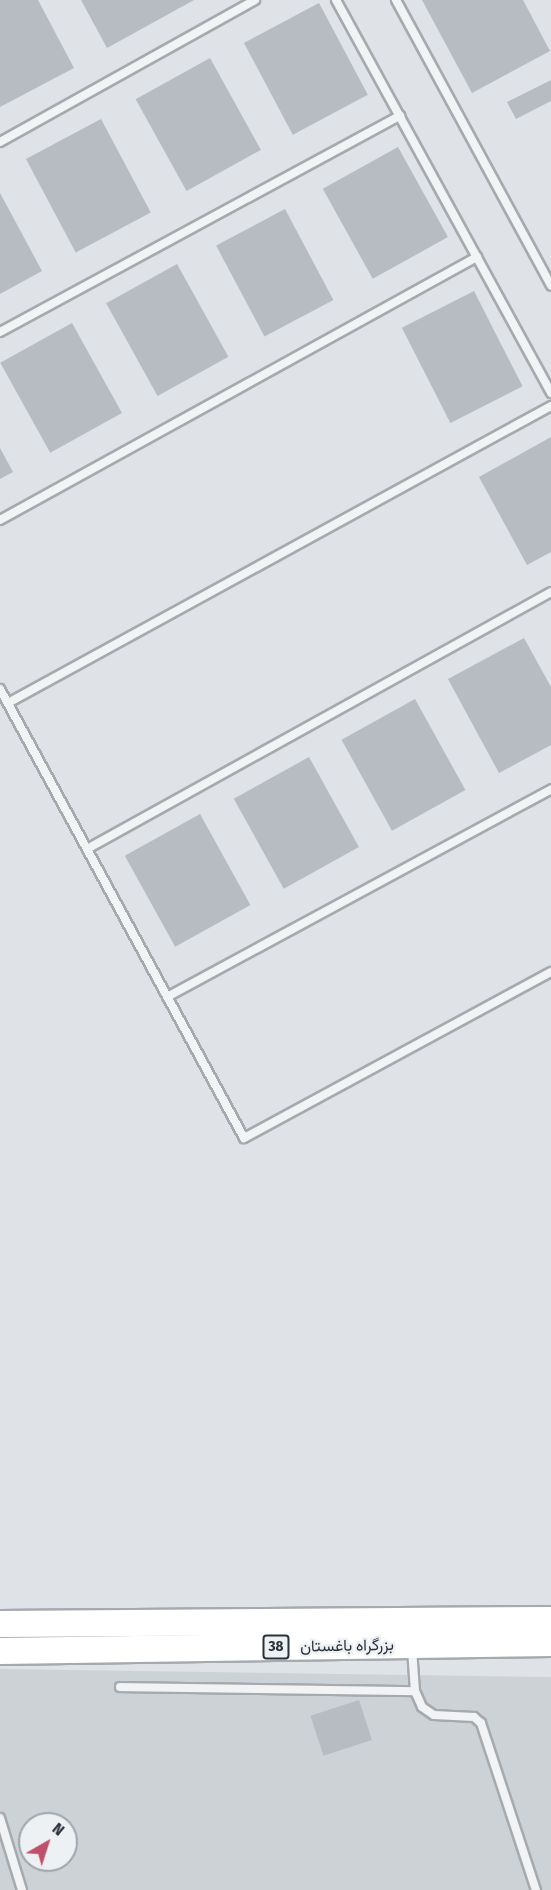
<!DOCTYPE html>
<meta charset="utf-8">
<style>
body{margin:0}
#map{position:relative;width:551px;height:1890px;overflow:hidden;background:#dfe2e6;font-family:"Fira Sans Condensed",Vazirmatn,sans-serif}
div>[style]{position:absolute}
.built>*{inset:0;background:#cdd2d7}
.building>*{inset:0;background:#b6bcc2;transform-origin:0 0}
.roads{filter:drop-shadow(2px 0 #a5aaaf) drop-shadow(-2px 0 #a5aaaf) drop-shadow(0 2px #a5aaaf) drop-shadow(0 -2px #a5aaaf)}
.service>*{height:8px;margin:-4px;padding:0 4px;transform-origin:4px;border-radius:4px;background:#f1f3f5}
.trunk>*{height:26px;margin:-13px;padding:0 13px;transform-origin:13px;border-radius:13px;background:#fff}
span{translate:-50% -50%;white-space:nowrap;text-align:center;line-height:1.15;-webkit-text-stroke:4.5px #eef1f4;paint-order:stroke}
.shield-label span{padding:2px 4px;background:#eef1f4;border:2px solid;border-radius:4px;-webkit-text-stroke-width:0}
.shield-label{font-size:15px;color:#29323b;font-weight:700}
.street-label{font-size:16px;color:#29323b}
.north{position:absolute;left:18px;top:1812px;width:60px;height:60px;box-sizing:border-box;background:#eef1f4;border:2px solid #9fa5aa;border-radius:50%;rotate:39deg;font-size:16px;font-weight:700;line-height:24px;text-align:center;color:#29323b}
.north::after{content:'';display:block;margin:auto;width:21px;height:27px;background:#bf506b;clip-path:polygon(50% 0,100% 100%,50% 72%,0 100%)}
</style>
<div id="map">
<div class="built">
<div style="clip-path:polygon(evenodd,0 1669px,551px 1677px,551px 1890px,0 1890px,0 1669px,30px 1824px,66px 1824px,66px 1860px,30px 1860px,30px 1824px)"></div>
</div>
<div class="building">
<div style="clip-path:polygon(0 0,38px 0,74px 68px,0 107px)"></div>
<div style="clip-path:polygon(81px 0,194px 0,107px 48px)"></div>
<div style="clip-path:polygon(422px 0,523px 0,550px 51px,472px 93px)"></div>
<div style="left:319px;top:3px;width:104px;height:85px;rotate:62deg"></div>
<div style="left:210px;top:58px;width:105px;height:85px;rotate:61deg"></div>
<div style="clip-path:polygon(551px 80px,551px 101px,516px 119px,507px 102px)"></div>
<div style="left:101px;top:119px;width:106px;height:85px;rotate:62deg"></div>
<div style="left:398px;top:147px;width:103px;height:86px;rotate:61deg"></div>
<div style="clip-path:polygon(0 193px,42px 271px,0 294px)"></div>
<div style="left:285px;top:209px;width:103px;height:78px;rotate:62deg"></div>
<div style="left:177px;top:264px;width:106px;height:81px;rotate:61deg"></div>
<div style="left:474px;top:291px;width:107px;height:81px;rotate:63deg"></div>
<div style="left:72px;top:323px;width:103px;height:82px;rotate:61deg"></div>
<div style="clip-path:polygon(551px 437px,551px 552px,527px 565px,479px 477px)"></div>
<div style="clip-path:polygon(0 448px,13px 472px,0 479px)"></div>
<div style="clip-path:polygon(524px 638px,551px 687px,551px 745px,499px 773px,448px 679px)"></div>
<div style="left:415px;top:699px;width:104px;height:84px;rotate:61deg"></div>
<div style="left:309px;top:757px;width:103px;height:86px;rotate:61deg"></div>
<div style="left:200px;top:814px;width:104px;height:86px;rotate:61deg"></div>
<div style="left:359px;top:1700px;width:42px;height:51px;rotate:72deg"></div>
</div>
<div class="roads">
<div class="service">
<div style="left:336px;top:0;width:448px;rotate:61.3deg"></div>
<div style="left:396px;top:0;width:325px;rotate:61.5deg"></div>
<div style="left:0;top:142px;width:292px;rotate:-29.1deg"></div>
<div style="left:0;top:332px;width:455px;rotate:-28.4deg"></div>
<div style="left:0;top:520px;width:545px;rotate:-28.87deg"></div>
<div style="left:0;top:689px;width:511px;rotate:61.48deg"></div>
<div style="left:244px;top:1138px;width:349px;rotate:-28.4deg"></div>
<div style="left:8px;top:703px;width:619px;rotate:-28.68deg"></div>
<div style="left:87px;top:849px;width:530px;rotate:-28.98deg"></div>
<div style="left:167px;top:997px;width:437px;rotate:-28.4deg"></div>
<div style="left:412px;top:1649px;width:42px;rotate:85.9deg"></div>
<div style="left:415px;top:1691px;width:17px;rotate:66deg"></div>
<div style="left:422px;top:1707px;width:14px;rotate:34deg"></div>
<div style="left:434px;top:1715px;width:40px;rotate:2.9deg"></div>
<div style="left:474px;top:1717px;width:9px;rotate:41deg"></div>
<div style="left:481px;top:1723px;width:176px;rotate:71.8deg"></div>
<div style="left:120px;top:1687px;width:295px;rotate:0.8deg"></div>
<div style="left:0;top:1818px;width:75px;rotate:73deg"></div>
</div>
<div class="trunk">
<div style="left:0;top:1624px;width:551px;rotate:-0.42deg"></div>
<div style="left:0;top:1651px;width:551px;rotate:-0.83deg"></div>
</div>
</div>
<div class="shield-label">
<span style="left:276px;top:1647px">38</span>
</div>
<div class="street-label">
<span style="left:347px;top:1646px;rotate:-1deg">بزرگراه باغستان</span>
</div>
<div class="north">N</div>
</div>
